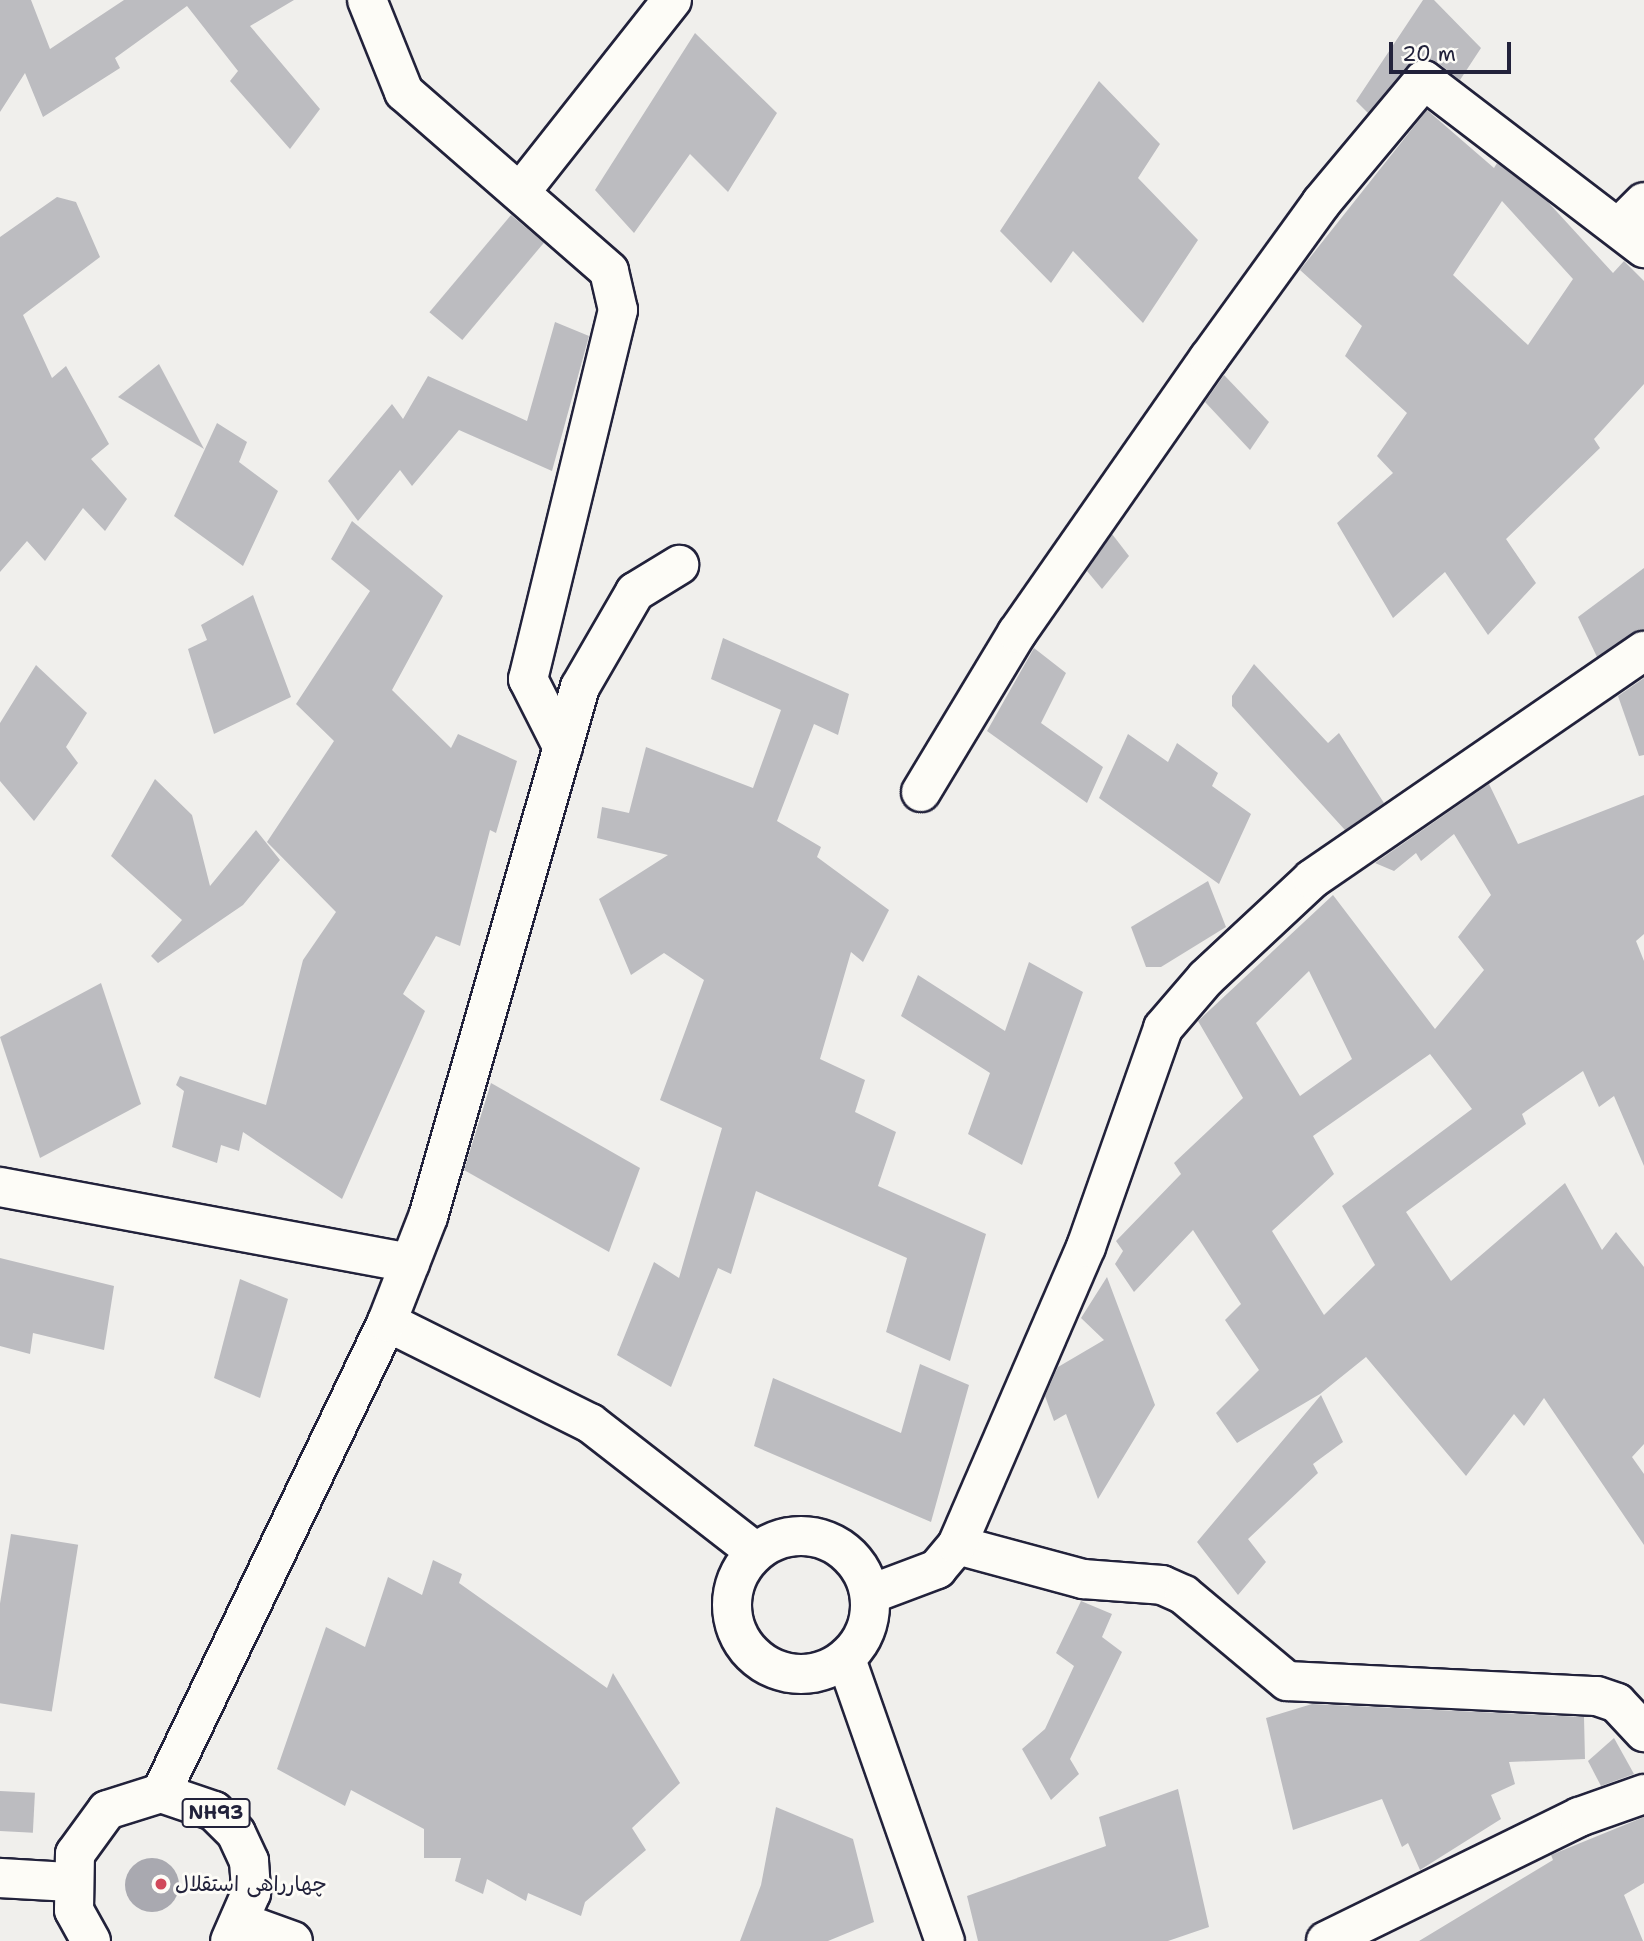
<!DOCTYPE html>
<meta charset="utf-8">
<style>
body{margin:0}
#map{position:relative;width:1644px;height:1941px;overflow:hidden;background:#f0efec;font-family:"Shantell Sans","Playpen Sans Arabic",sans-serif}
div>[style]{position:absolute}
.water>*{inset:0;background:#a9a9b0}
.round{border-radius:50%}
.building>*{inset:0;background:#bcbcc0;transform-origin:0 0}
.roads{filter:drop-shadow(2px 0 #22223b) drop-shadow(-2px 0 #22223b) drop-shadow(0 2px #22223b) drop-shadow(0 -2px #22223b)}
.minor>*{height:38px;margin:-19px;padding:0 19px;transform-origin:19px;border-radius:19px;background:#fdfcf7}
.minor>.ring{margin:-19px;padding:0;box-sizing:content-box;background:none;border:38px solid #fdfcf7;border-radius:50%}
.major>*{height:38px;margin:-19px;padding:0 19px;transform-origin:19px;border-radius:19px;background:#fdfcf7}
.dots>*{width:19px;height:19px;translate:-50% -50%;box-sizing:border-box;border:4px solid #fdfcf7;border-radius:50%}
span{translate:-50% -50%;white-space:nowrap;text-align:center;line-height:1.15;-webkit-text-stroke:6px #fdfcf7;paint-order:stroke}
.shield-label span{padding:2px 5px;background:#fdfcf7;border:2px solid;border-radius:5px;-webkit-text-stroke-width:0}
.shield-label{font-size:19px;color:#22223b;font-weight:700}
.poi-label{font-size:21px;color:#22223b}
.left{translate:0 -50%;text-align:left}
.scale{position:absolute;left:1389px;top:42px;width:122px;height:32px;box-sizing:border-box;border:4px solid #22223b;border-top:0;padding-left:9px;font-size:21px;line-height:24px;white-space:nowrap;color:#22223b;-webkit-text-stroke:5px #fdfcf7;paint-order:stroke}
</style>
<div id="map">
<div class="water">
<div class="round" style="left:125px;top:1858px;width:54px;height:54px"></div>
</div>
<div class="building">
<div style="clip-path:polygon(0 0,31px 0,50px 49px,124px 0,294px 0,250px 26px,320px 109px,290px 149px,230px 81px,238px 71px,187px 6px,115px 58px,120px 68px,43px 117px,25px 73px,0 112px)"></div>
<div style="clip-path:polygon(1423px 0,1434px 0,1481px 48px,1460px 80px,1437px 62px,1416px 60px,1368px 113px,1356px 101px)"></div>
<div style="clip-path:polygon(695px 33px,777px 113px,728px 192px,690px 154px,634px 233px,595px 190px)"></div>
<div style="clip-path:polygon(1099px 81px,1160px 144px,1138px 178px,1198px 240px,1143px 323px,1073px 251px,1051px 283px,1000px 231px)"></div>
<div style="clip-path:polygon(evenodd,1427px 110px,1494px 168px,1497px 163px,1547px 201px,1613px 273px,1624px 261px,1644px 281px,1644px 384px,1594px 439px,1600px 448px,1506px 539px,1536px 583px,1488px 635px,1445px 572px,1393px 618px,1337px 523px,1393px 473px,1377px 456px,1407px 413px,1345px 356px,1362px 326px,1300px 270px,1427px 110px,1502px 201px,1573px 279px,1528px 345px,1453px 275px,1502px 201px)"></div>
<div style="clip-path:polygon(57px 197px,76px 202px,100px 257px,23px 315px,52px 378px,66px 366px,109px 444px,91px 459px,127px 499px,105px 531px,83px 508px,45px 561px,27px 541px,0 572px,0 237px)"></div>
<div style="left:511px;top:215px;width:43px;height:127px;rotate:40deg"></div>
<div style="clip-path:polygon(555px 322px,589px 336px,552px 471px,459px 430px,412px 486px,400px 470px,358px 521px,328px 481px,392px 404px,403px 419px,428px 376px,527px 421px)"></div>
<div style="clip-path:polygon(159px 364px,204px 449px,118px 397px)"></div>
<div style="clip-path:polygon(1224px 375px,1269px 422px,1250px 450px,1205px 402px)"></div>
<div style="clip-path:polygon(217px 423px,247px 442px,239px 462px,278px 491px,243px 566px,174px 516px)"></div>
<div style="clip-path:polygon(352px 521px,443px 596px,392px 690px,451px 748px,458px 734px,517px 761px,496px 833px,490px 830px,460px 946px,436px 936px,403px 994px,425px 1011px,342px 1199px,243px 1132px,239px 1151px,221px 1145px,217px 1163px,172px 1147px,184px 1091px,176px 1085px,180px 1076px,266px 1105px,303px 960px,336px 912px,267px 842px,334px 741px,296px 704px,370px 591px,331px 559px)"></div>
<div style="clip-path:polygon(1112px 534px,1129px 556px,1102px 589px,1087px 571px)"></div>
<div style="clip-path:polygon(1644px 568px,1644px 629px,1597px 657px,1578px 617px)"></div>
<div style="clip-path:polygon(253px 595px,291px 697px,214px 734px,188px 649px,207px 640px,201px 625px)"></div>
<div style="clip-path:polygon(723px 638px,849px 694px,838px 735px,814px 724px,777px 821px,821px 847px,817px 857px,889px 910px,863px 962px,851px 952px,820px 1059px,865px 1080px,855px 1112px,896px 1132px,878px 1186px,986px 1234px,950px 1361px,886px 1332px,907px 1258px,756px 1191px,731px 1274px,718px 1268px,671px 1387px,617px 1355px,654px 1262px,679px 1278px,722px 1128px,660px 1100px,704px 980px,664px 953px,631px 975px,599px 899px,668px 855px,597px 838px,602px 807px,629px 813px,646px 747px,753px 788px,781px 710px,711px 679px)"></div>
<div style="clip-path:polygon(1034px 648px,1066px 673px,1041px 723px,1103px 767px,1087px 803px,987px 731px)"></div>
<div style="clip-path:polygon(1254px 664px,1328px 743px,1339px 733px,1384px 803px,1345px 830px,1232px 706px,1232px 696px)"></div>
<div style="clip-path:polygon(36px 665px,87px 713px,66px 747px,78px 763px,34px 821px,0 781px,0 723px)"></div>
<div style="clip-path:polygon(1644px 678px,1644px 755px,1639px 756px,1618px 696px)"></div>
<div style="clip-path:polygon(1128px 734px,1168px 762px,1177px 743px,1218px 773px,1212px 786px,1251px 814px,1219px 884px,1099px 798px)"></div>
<div style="clip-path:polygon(155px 779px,192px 815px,210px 886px,256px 830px,280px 860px,243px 905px,158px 963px,151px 956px,182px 920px,111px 856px)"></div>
<div style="clip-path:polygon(evenodd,1489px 784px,1518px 844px,1644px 795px,1644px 934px,1636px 941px,1644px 961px,1644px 1166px,1614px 1096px,1599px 1107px,1583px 1071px,1522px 1114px,1526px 1124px,1406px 1212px,1451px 1281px,1565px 1183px,1602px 1250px,1616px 1232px,1644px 1267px,1644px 1444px,1632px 1457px,1644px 1474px,1644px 1545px,1544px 1398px,1524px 1426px,1514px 1414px,1466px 1476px,1366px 1357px,1320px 1394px,1237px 1443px,1216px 1413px,1259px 1370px,1225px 1320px,1241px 1304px,1193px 1230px,1134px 1292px,1115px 1264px,1123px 1251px,1116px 1241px,1181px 1174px,1174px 1163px,1243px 1098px,1198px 1021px,1333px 895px,1435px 1029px,1484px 970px,1458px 937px,1491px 895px,1454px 834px,1421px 861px,1416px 853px,1394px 871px,1375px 863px,1489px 784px,1309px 971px,1352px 1059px,1300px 1096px,1256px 1023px,1309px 971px,1489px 784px,1430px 1054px,1472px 1109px,1342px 1206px,1375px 1265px,1324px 1315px,1272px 1231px,1334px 1174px,1313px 1136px,1430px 1054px)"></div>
<div style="clip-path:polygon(1208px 881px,1226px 927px,1161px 967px,1146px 967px,1131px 927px)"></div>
<div style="clip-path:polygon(1029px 962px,1083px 992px,1022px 1165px,968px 1134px,990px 1073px,901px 1016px,918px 975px,1005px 1031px)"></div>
<div style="clip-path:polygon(101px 983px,141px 1104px,40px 1158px,0 1037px)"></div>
<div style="clip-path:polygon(491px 1083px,640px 1168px,609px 1252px,464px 1170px)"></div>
<div style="clip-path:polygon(0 1258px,114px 1286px,104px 1350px,33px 1333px,30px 1354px,0 1346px)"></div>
<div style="clip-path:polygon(1107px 1277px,1155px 1405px,1098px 1499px,1066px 1414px,1054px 1421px,1045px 1396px,1058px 1367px,1104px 1340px,1081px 1318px)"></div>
<div style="clip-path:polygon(240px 1279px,288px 1299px,260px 1398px,214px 1378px)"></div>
<div style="clip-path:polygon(920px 1364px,969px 1385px,931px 1522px,754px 1446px,773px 1378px,901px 1433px)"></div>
<div style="clip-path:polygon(1321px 1395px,1343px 1442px,1313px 1464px,1318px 1473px,1248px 1539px,1266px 1562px,1238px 1595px,1197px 1542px)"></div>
<div style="left:11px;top:1534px;width:68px;height:169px;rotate:9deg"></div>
<div style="clip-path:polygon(433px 1560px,462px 1574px,459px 1583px,607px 1688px,613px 1673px,680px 1783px,632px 1828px,646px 1850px,585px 1902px,581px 1916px,528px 1893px,526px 1901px,487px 1879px,483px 1894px,455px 1881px,461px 1858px,424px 1858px,424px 1829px,351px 1790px,345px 1806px,277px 1769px,326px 1627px,365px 1647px,388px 1577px,422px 1595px)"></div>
<div style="clip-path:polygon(1081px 1601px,1112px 1614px,1102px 1637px,1122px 1652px,1070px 1759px,1079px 1774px,1051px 1800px,1022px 1749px,1045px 1729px,1074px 1666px,1056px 1653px)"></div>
<div style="clip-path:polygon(1312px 1704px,1584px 1717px,1585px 1759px,1509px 1762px,1515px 1784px,1491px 1795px,1501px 1819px,1420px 1870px,1408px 1843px,1402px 1847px,1382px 1799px,1293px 1830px,1266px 1718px)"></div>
<div style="clip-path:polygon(1614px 1738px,1634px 1774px,1601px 1786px,1588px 1761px)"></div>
<div style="clip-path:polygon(1178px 1789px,1209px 1927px,1168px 1941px,978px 1941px,967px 1896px,1106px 1846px,1099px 1817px)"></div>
<div style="left:0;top:1791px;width:35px;height:40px;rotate:3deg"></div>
<div style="clip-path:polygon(776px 1807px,853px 1839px,874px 1922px,828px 1941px,740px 1941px,761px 1885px)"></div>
<div style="clip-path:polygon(1644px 1817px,1644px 1883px,1624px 1895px,1643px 1941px,1419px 1941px,1553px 1860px,1551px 1855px)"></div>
</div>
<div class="roads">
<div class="minor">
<div style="left:367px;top:0;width:99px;rotate:68.1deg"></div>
<div style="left:404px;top:92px;width:272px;rotate:41.1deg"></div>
<div style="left:609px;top:271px;width:40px;rotate:77deg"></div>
<div style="left:618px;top:310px;width:380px;rotate:103.7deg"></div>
<div style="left:528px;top:679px;width:77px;rotate:63.1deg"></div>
<div style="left:522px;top:190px;width:242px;rotate:-51.7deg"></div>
<div style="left:1619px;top:227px;width:35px;rotate:-45deg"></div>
<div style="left:921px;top:792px;width:186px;rotate:-58.9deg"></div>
<div style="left:1017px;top:633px;width:335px;rotate:-55.1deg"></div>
<div style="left:1209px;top:358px;width:191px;rotate:-54.1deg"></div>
<div style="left:1321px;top:203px;width:160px;rotate:-50.1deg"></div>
<div style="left:1424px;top:80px;width:277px;rotate:37.4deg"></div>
<div style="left:0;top:1187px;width:417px;rotate:10.5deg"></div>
<div style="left:387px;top:1322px;width:227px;rotate:26.5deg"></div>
<div style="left:590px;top:1423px;width:200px;rotate:37.9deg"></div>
<div style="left:748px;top:1546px;width:10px;rotate:73deg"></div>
<div class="ring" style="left:732px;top:1536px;width:100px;height:100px"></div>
<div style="left:957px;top:1545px;width:131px;rotate:15.1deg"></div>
<div style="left:1083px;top:1579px;width:79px;rotate:4.3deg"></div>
<div style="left:1162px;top:1585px;width:24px;rotate:24deg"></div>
<div style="left:1184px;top:1595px;width:134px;rotate:39.9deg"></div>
<div style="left:1287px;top:1681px;width:310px;rotate:2.8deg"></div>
<div style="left:1597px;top:1696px;width:21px;rotate:19deg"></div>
<div style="left:1617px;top:1703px;width:40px;rotate:47deg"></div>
<div style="left:871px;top:1594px;width:71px;rotate:-20.7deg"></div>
<div style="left:937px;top:1569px;width:31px;rotate:-50deg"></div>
<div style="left:957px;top:1545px;width:325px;rotate:-66.6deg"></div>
<div style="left:1086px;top:1247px;width:232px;rotate:-70.6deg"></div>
<div style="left:1163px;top:1028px;width:66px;rotate:-49.3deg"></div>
<div style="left:1206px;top:978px;width:145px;rotate:-43deg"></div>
<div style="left:1312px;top:879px;width:403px;rotate:-34.5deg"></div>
<div style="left:846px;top:1659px;width:299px;rotate:70.7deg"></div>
<div style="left:161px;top:1793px;width:522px;rotate:-64.37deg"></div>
<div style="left:387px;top:1322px;width:113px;rotate:-68.7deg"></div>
<div style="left:428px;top:1217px;width:551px;rotate:-74deg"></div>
<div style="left:580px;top:687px;width:110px;rotate:-59.9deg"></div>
<div style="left:635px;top:592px;width:52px;rotate:-31.5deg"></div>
<div style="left:0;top:1878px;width:70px;rotate:3.3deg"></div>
<div style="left:1326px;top:1941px;width:282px;rotate:-26.1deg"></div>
<div style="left:1579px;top:1817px;width:69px;rotate:-19.5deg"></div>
</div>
<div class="major">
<div style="left:243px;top:1923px;width:53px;rotate:19.8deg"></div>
<div style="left:91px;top:1941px;width:35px;rotate:-119deg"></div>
<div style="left:74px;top:1910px;width:56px;rotate:-89deg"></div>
<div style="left:75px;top:1854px;width:54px;rotate:-54deg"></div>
<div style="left:107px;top:1810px;width:57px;rotate:-17.5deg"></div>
<div style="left:161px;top:1793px;width:56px;rotate:18.8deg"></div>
<div style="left:214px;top:1811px;width:31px;rotate:45deg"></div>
<div style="left:236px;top:1833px;width:31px;rotate:65deg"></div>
<div style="left:249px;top:1861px;width:32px;rotate:86deg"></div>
<div style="left:251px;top:1893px;width:52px;rotate:113.6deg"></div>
</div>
</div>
<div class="dots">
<div style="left:161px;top:1884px;background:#d1495b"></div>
</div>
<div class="shield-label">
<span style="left:216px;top:1813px">NH93</span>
</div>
<div class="poi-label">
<span class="left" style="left:175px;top:1884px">چهارراهی استقلال</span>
</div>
<div class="scale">20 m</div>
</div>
